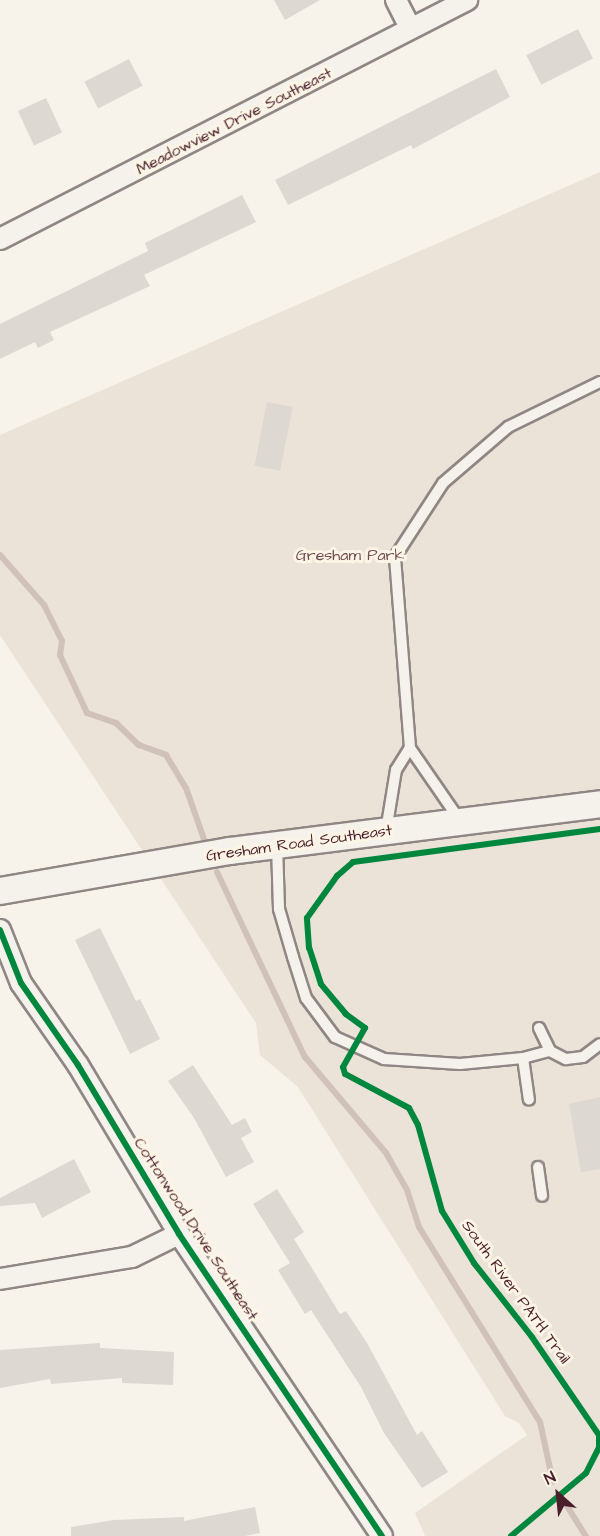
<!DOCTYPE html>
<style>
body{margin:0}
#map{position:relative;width:600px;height:1536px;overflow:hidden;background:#f7f3ea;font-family:"Architects Daughter",sans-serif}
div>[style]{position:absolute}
.green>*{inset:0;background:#ebe2d8}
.stream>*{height:6px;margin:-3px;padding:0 3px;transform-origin:3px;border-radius:3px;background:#d0c1ba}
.building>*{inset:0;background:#ddd8d2;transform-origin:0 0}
.roads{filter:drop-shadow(2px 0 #908684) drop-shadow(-2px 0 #908684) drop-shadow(0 2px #908684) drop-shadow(0 -2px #908684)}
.service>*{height:10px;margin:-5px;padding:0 5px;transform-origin:5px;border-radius:5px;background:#f5f2ec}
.minor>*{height:20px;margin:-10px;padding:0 10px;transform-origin:10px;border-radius:10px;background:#f5f2ec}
.tertiary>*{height:26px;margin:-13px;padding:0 13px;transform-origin:13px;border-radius:13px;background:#f5f2ec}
.cycleway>*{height:6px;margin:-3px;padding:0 3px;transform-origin:3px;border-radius:3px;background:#00873e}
span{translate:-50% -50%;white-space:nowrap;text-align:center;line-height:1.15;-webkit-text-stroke:6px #fcf5e5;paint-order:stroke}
.street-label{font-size:16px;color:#4a1f2b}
.park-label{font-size:16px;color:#704c53}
.north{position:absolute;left:528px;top:1464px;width:60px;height:60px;-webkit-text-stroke:4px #fcf5e5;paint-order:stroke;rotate:333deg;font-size:16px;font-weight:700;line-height:24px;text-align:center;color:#4a1f2b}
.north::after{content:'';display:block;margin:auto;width:21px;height:27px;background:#4a1f2b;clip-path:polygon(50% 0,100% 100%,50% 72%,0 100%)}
</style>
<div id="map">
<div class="green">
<div style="clip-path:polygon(600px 172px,600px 1536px,425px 1536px,415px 1513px,527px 1435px,519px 1423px,505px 1416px,298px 1087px,260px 1055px,256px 1023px,0 635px,0 435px)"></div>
</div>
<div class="stream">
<div style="left:0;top:555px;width:67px;rotate:48.7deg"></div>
<div style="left:44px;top:605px;width:40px;rotate:63.4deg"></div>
<div style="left:62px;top:641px;width:14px;rotate:98deg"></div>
<div style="left:60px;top:655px;width:64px;rotate:65deg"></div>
<div style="left:87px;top:713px;width:31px;rotate:19deg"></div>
<div style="left:116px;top:723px;width:32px;rotate:44deg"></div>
<div style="left:139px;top:745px;width:29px;rotate:20deg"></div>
<div style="left:166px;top:755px;width:39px;rotate:59deg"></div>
<div style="left:186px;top:788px;width:54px;rotate:70.6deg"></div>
<div style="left:217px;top:872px;width:205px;rotate:64.6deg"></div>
<div style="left:305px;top:1057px;width:126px;rotate:49.8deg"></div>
<div style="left:386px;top:1153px;width:43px;rotate:60.4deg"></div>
<div style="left:407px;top:1190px;width:39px;rotate:72deg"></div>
<div style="left:419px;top:1227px;width:229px;rotate:58.2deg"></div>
<div style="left:540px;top:1422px;width:61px;rotate:77.8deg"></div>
<div style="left:567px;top:1506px;width:36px;rotate:58deg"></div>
</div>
<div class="building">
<div style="clip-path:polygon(274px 0,320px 0,285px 20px)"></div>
<div style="left:578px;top:29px;width:33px;height:58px;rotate:63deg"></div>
<div style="left:129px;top:59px;width:30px;height:50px;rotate:63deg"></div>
<div style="clip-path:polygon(496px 69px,510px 97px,413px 149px,411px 145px,288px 205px,275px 180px)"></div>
<div style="left:46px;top:98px;width:38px;height:31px;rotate:65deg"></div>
<div style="clip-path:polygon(242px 195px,256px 222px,144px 275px,150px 286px,50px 332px,54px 340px,38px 348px,35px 342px,0 359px,0 324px,148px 251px,145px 243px)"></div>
<div style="left:267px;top:402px;width:26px;height:65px;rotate:11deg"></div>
<div style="clip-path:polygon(100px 928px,136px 1001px,140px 999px,160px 1039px,130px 1054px,75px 940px)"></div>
<div style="clip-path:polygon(193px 1065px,232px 1125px,245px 1118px,252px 1132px,241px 1138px,254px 1162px,226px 1177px,194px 1118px,168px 1081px)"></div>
<div style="clip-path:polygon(600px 1097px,600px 1169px,581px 1172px,569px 1104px)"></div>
<div style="clip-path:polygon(74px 1159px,91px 1192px,42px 1218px,35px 1203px,0 1206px,0 1198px)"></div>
<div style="clip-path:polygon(277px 1189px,304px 1232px,294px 1239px,340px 1314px,346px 1311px,367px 1343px,417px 1435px,422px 1431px,448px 1472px,422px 1488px,384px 1433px,361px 1387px,311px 1310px,305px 1314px,278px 1270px,290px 1263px,253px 1204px)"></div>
<div style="clip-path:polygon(100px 1343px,100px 1348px,174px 1352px,173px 1385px,122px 1383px,122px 1378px,51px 1384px,50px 1379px,0 1388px,0 1350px)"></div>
<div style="clip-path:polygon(255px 1507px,260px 1533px,245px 1536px,71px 1536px,71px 1527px,114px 1520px,184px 1517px,184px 1521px)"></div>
</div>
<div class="roads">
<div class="service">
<div style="left:461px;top:822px;width:90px;rotate:-124.6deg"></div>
<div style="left:410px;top:748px;width:192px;rotate:-94.5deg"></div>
<div style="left:395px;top:557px;width:88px;rotate:-57deg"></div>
<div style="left:443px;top:483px;width:86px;rotate:-40.7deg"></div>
<div style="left:508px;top:427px;width:102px;rotate:-26.1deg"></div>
<div style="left:386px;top:831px;width:62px;rotate:-80.7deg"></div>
<div style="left:396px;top:770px;width:26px;rotate:-58deg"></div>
<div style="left:277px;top:845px;width:64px;rotate:88.2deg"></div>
<div style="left:279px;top:909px;width:50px;rotate:73.7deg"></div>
<div style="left:293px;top:957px;width:43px;rotate:72.4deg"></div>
<div style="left:306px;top:998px;width:49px;rotate:53.4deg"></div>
<div style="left:335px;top:1037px;width:54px;rotate:24.2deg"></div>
<div style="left:384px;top:1059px;width:76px;rotate:3.8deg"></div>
<div style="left:460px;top:1064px;width:63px;rotate:-5.4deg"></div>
<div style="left:523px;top:1058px;width:28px;rotate:-15deg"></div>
<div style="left:539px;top:1028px;width:25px;rotate:64deg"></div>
<div style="left:550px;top:1051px;width:18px;rotate:27deg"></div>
<div style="left:566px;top:1059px;width:17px;rotate:-7deg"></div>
<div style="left:583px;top:1057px;width:21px;rotate:-37deg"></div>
<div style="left:523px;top:1058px;width:42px;rotate:81.9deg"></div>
<div style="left:538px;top:1167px;width:29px;rotate:82deg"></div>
</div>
<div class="minor">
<div style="left:396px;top:0;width:31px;rotate:63deg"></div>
<div style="left:0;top:239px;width:525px;rotate:-27.1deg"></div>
<div style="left:0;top:930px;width:57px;rotate:68.4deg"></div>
<div style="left:21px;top:983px;width:100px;rotate:55.2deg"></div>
<div style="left:78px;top:1065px;width:197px;rotate:59.1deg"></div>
<div style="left:179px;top:1234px;width:364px;rotate:56.1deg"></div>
<div style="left:0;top:1279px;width:134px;rotate:-9.5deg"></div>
<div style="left:132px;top:1257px;width:52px;rotate:-26.1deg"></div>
</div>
<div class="tertiary">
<div style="left:0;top:891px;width:233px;rotate:-9.9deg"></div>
<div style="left:230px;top:851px;width:373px;rotate:-7.2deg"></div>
</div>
</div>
<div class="cycleway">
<div style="left:0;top:930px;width:57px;rotate:68.4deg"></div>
<div style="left:21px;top:983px;width:100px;rotate:55.2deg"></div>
<div style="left:78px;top:1065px;width:197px;rotate:59.1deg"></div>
<div style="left:179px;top:1234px;width:364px;rotate:56.1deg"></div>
<div style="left:511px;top:1536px;width:98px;rotate:-40deg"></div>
<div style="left:586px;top:1473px;width:29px;rotate:-63deg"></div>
<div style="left:599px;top:1447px;width:12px;rotate:-90deg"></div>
<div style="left:599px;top:1435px;width:119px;rotate:-124.4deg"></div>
<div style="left:532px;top:1337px;width:94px;rotate:-128.1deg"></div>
<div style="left:474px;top:1263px;width:61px;rotate:-121.6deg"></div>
<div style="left:442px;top:1211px;width:89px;rotate:-105.6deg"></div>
<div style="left:418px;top:1125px;width:19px;rotate:-118deg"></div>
<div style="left:409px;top:1108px;width:72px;rotate:-152deg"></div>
<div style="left:345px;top:1074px;width:7px;rotate:-106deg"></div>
<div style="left:343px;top:1067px;width:45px;rotate:-60.6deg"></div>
<div style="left:365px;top:1028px;width:24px;rotate:-144deg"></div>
<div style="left:346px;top:1014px;width:39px;rotate:-130deg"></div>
<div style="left:321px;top:984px;width:38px;rotate:-108deg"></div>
<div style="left:309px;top:948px;width:30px;rotate:-94deg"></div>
<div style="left:307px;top:918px;width:52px;rotate:-54.5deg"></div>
<div style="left:337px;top:876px;width:21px;rotate:-41deg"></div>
<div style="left:353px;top:862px;width:249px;rotate:-7.6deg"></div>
</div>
<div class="street-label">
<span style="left:234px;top:121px;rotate:-27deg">Meadowview Drive Southeast</span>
<span style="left:299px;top:843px;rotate:-8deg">Gresham Road Southeast</span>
<span style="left:196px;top:1229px;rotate:57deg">Cottonwood Drive Southeast</span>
<span style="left:516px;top:1292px;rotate:54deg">South River PATH Trail</span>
</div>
<div class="park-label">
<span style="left:350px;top:555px">Gresham Park</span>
</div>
<div class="north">N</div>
</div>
